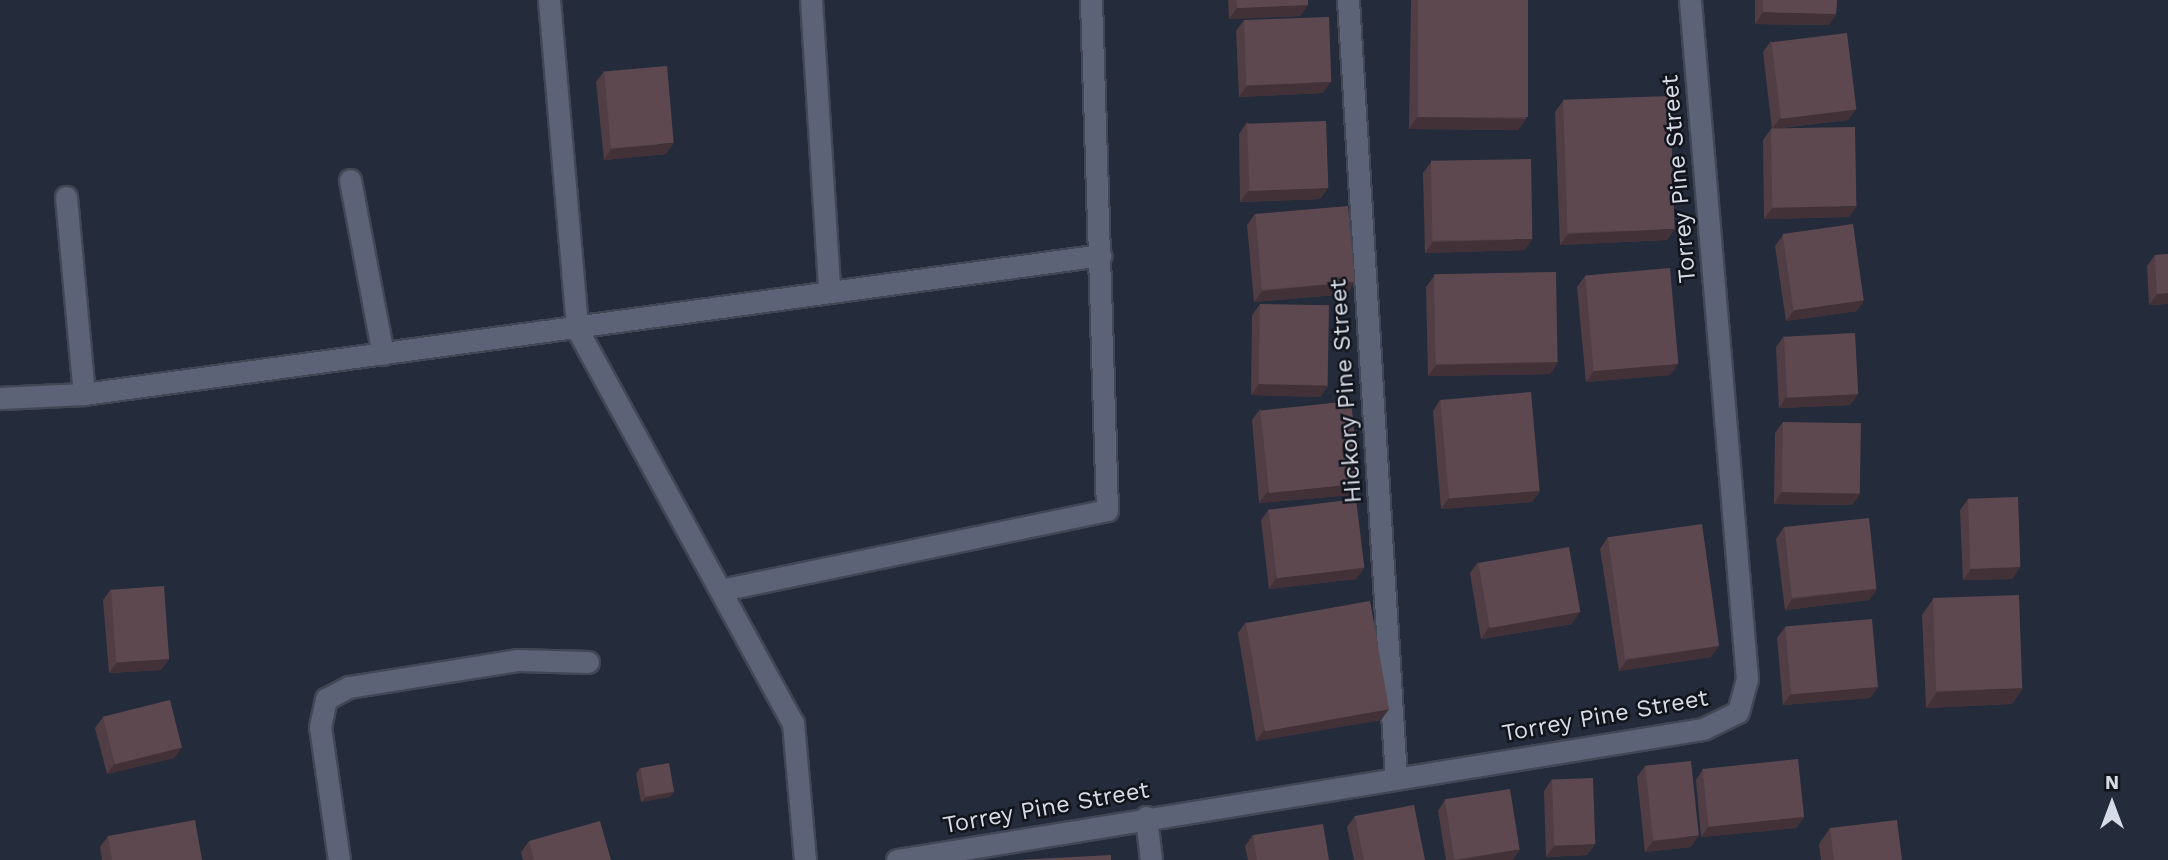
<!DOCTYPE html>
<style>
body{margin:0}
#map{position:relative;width:2168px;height:860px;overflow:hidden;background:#242b3b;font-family:"Work Sans",sans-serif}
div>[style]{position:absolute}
.roads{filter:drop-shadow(2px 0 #424755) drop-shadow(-2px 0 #424755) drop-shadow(0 2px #424755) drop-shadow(0 -2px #424755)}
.minor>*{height:21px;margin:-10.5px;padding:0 10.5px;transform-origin:10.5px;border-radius:10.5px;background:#5c6376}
.wall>*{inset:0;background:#513e45}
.shaded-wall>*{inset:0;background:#423238}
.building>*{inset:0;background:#5e4850;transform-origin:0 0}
span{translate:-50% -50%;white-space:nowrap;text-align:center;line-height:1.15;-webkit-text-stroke:5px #11141b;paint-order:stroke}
.street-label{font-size:24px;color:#d7dbe6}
.north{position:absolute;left:2077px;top:769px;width:70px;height:70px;-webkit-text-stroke:5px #11141b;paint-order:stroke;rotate:0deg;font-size:19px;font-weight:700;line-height:28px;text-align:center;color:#d7dbe6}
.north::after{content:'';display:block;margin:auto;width:24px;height:32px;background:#d7dbe6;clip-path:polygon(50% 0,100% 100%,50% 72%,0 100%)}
</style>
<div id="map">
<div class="roads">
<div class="minor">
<div style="left:549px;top:0;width:330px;rotate:85.1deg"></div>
<div style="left:577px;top:329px;width:449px;rotate:61.3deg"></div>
<div style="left:793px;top:723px;width:138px;rotate:85deg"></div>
<div style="left:811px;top:0;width:290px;rotate:86.4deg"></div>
<div style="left:1348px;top:0;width:780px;rotate:86.47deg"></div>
<div style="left:350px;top:180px;width:177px;rotate:79.3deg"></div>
<div style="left:66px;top:197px;width:198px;rotate:84.8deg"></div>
<div style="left:0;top:398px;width:84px;rotate:-2.7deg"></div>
<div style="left:84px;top:394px;width:1026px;rotate:-7.78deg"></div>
<div style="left:721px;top:590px;width:394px;rotate:-11.7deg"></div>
<div style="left:1107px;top:510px;width:510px;rotate:-91.8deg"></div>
<div style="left:1146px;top:817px;width:43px;rotate:83.4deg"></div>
<div style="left:339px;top:860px;width:134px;rotate:-98.1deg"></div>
<div style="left:320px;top:727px;width:29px;rotate:-78deg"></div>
<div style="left:326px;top:699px;width:26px;rotate:-28deg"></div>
<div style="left:349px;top:687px;width:170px;rotate:-9.1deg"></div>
<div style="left:517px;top:660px;width:71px;rotate:1.6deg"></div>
<div style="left:897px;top:860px;width:817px;rotate:-9.23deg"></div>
<div style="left:1703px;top:729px;width:39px;rotate:-26deg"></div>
<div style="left:1738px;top:712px;width:34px;rotate:-75deg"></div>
<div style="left:1747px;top:679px;width:681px;rotate:-94.8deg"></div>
</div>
</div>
<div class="wall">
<div style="clip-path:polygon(1228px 0,1308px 0,1308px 5px,1300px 16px,1229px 19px)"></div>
<div style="clip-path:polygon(1411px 0,1528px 0,1526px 119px,1518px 130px,1409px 129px)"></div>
<div style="clip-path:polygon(1755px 0,1837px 0,1836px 14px,1829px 25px,1755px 24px)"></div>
<div style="clip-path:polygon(1244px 20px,1323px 93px,1239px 97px,1236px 31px)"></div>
<div style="clip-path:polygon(1771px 41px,1856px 109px,1848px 120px,1772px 129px,1849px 217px,1764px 219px,1763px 140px,1771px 129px,1772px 129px,1763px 52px)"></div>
<div style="clip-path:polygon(604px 71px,666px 154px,604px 160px,596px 82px)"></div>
<div style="clip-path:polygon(1563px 101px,1667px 240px,1560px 245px,1555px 112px)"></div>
<div style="clip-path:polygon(1247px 122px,1328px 188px,1320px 199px,1240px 202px,1239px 134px)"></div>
<div style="clip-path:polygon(1431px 162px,1525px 250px,1425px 253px,1423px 173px)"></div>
<div style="clip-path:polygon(1255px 214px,1354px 282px,1347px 294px,1254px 302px,1247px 225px)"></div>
<div style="clip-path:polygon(1783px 235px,1864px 300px,1857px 311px,1786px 321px,1775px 246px)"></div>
<div style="clip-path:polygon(2168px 254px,2168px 304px,2149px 305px,2147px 266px,2155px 255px)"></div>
<div style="clip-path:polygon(1434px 276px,1558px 362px,1550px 374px,1428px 376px,1426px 287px)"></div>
<div style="clip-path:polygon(1585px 276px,1678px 364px,1670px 375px,1586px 382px,1577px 287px)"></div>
<div style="clip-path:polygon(1260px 304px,1328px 386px,1320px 397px,1251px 395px,1252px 315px)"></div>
<div style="clip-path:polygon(1784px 336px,1858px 394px,1850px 405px,1779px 408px,1776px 347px)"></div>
<div style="clip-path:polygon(1440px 400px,1540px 491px,1532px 502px,1441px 509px,1433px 411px)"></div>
<div style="clip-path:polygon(1260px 409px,1351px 495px,1259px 503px,1252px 420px)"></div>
<div style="clip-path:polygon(1783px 422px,1860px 494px,1852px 505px,1774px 504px,1775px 433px)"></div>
<div style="clip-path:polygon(1968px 499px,2020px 567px,2012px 579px,1963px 580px,1960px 510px)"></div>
<div style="clip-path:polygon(1269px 509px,1364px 568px,1356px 579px,1269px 589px,1261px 520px)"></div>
<div style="clip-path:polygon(1784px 527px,1877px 589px,1869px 600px,1785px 610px,1776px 539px)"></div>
<div style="clip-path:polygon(1608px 537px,1719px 646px,1711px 657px,1619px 671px,1600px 549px)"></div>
<div style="clip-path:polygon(1478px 562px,1572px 624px,1481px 639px,1470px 573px)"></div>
<div style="clip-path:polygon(111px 589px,169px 659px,161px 670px,109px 673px,103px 600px)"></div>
<div style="clip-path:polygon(1933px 599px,2023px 688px,2012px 704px,1926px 708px,1922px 615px)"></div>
<div style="clip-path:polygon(1246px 622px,1389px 709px,1381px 720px,1256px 741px,1238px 633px)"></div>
<div style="clip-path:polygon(1785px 627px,1878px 687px,1870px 698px,1783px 705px,1777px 638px)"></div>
<div style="clip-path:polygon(103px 717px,182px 747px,174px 758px,107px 774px,95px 728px)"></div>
<div style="clip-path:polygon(1645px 766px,1691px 847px,1645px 852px,1637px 777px)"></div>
<div style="clip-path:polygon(640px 768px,674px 792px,669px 797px,641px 802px,636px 774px)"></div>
<div style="clip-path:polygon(1703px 769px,1804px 817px,1796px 828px,1701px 837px,1696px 780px)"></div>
<div style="clip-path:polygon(1552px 779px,1595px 844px,1587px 855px,1546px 857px,1544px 791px)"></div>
<div style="clip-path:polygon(1445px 800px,1520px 849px,1513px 860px,1446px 860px,1438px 811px)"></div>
<div style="clip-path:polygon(1355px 816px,1425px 860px,1354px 860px,1347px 827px)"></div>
<div style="clip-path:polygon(1830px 828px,1902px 860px,1821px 860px,1819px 844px)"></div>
<div style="clip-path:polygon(1253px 835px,1329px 860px,1248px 860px,1245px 846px)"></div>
<div style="clip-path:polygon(108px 836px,202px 860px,102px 860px,100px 847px)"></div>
<div style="clip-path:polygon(529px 841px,611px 860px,523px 860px,521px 852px)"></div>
</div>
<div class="shaded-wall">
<div style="clip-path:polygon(1308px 5px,1300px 16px,1229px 19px,1237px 8px)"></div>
<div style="clip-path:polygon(1763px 12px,1836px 14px,1829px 25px,1755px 24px)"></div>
<div style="clip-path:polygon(1331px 82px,1323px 93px,1239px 97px,1247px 86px)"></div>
<div style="clip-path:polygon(1856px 109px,1848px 120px,1772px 129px,1780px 118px)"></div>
<div style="clip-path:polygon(1417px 117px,1526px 119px,1518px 130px,1409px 129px)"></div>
<div style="clip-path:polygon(674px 143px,666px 154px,604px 160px,611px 149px)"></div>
<div style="clip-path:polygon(1328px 188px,1320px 199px,1240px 202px,1248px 191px)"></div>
<div style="clip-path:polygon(1857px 206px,1849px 217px,1764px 219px,1772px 208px)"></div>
<div style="clip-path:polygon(1675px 229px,1667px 240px,1560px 245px,1568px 234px)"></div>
<div style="clip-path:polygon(1533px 239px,1525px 250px,1425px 253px,1433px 242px)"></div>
<div style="clip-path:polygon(1354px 282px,1347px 294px,1254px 302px,1262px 291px)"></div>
<div style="clip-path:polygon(2168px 293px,2168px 304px,2149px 305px,2157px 294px)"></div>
<div style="clip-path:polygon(1864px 300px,1857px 311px,1786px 321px,1794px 310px)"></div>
<div style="clip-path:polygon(1558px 362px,1550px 374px,1428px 376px,1436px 365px)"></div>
<div style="clip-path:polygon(1678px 364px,1670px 375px,1586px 382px,1594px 371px)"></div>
<div style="clip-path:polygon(1259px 384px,1328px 386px,1320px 397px,1251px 395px)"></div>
<div style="clip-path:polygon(1858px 394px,1850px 405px,1779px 408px,1786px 397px)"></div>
<div style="clip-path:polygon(1359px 484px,1351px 495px,1259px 503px,1267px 492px)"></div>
<div style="clip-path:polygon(1540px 491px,1532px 502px,1441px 509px,1449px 498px)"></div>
<div style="clip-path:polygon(1782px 492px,1860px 494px,1852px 505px,1774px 504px)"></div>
<div style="clip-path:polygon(2020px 567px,2012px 579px,1963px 580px,1971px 569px)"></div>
<div style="clip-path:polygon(1364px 568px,1356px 579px,1269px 589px,1276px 578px)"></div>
<div style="clip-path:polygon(1877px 589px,1869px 600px,1785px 610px,1792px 599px)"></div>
<div style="clip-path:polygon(1580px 612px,1572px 624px,1481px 639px,1489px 627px)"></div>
<div style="clip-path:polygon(1719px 646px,1711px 657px,1619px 671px,1627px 660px)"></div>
<div style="clip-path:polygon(169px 659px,161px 670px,109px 673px,117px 662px)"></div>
<div style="clip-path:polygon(1878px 687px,1870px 698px,1783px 705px,1791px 694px)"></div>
<div style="clip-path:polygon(2023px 688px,2012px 704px,1926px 708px,1937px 692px)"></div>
<div style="clip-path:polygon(1389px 709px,1381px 720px,1256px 741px,1264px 730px)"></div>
<div style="clip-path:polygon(182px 747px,174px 758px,107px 774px,115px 763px)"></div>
<div style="clip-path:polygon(674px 792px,669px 797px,641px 802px,646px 797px)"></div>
<div style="clip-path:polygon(1804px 817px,1796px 828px,1701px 837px,1709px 826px)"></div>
<div style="clip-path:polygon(1699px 836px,1691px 847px,1645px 852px,1653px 841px)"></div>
<div style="clip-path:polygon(1595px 844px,1587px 855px,1546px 857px,1554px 846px)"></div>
<div style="clip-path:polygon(1520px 849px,1513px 860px,1459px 860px)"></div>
</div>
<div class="building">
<div style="clip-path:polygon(1236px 0,1308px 0,1308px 5px,1237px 8px)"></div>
<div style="left:1418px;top:0;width:110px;height:117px"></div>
<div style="clip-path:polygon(1763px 0,1837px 0,1836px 14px,1763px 12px)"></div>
<div style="left:1329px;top:17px;width:65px;height:85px;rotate:88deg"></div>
<div style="left:1847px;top:33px;width:77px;height:76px;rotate:83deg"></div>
<div style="left:667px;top:66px;width:77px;height:63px;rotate:85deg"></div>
<div style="left:1670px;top:96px;width:133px;height:107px;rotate:88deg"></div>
<div style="left:1326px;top:121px;width:67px;height:79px;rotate:88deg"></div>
<div style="left:1855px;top:127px;width:79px;height:84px;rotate:89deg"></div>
<div style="left:1531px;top:159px;width:80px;height:100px;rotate:89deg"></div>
<div style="left:1348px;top:206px;width:76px;height:93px;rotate:85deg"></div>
<div style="left:1853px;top:224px;width:77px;height:71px;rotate:82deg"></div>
<div style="clip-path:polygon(2168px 254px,2168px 293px,2157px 294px,2155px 255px)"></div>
<div style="left:1670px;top:268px;width:96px;height:85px;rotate:85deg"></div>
<div style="left:1556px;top:272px;width:90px;height:122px;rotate:89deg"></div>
<div style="left:1260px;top:304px;width:69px;height:80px;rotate:1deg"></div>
<div style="left:1855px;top:333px;width:61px;height:71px;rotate:87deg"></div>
<div style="left:1531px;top:392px;width:99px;height:91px;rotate:85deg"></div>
<div style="left:1351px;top:401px;width:83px;height:91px;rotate:84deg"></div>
<div style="left:1783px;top:422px;width:78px;height:70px;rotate:1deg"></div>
<div style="left:2018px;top:497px;width:70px;height:50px;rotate:88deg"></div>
<div style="left:1356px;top:499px;width:69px;height:88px;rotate:83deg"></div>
<div style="left:1869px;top:518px;width:71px;height:85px;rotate:84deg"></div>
<div style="left:1702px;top:524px;width:123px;height:95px;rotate:82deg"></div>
<div style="left:1569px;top:547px;width:66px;height:92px;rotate:80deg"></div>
<div style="left:164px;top:586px;width:73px;height:53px;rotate:86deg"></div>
<div style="left:2019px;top:595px;width:93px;height:86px;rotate:88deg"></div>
<div style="left:1370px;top:601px;width:110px;height:126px;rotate:80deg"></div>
<div style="left:1872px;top:619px;width:68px;height:87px;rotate:85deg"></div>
<div style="left:170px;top:700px;width:49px;height:69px;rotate:76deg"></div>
<div style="left:1798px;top:759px;width:58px;height:96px;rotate:84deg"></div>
<div style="left:1691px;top:761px;width:75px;height:46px;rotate:84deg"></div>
<div style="left:669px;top:763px;width:29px;height:29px;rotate:80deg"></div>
<div style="left:1593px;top:778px;width:66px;height:41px;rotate:88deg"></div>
<div style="left:1510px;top:789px;width:61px;height:66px;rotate:81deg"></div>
<div style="clip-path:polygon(1414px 805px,1425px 860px,1364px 860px,1355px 816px)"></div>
<div style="clip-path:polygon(195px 820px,202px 860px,112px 860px,108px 836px)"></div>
<div style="clip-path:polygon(1897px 820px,1902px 860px,1834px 860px,1830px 828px)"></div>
<div style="clip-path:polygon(600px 821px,611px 860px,534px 860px,529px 841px)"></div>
<div style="clip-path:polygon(1323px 824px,1329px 860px,1257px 860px,1253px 835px)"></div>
<div style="clip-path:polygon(1111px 855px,1111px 860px,1017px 860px)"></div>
</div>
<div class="street-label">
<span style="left:1679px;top:179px;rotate:-95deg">Torrey Pine Street</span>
<span style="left:1346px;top:391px;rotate:-94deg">Hickory Pine Street</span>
<span style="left:1605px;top:716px;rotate:-10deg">Torrey Pine Street</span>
<span style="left:1046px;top:808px;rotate:-10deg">Torrey Pine Street</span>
</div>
<div class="north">N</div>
</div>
